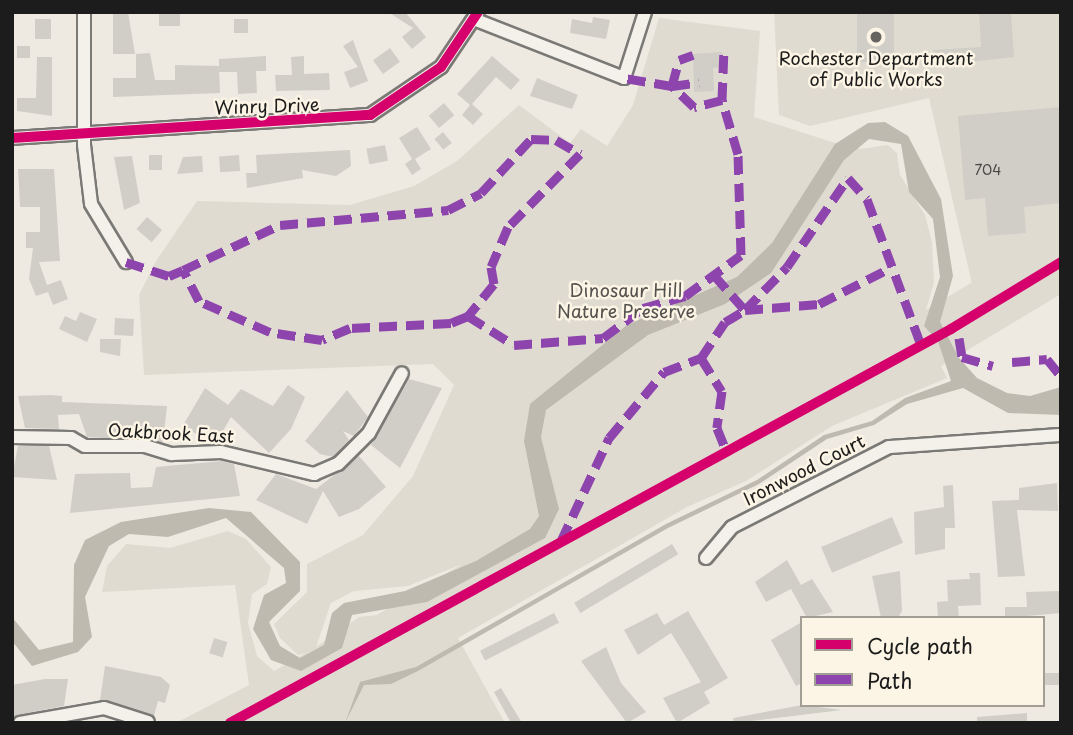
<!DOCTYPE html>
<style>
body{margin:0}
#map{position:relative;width:1073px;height:735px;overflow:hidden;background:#eeeae2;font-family:"Playpen Sans",sans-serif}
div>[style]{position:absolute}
.built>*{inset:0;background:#e0dbd0}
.green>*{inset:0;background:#dfdbd0}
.water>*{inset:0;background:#bebab0}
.building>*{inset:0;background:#d1cec8;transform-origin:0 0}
.roads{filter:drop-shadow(2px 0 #7a7975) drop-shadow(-2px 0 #7a7975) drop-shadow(0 2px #7a7975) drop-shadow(0 -2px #7a7975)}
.minor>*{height:12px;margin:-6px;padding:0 6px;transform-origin:6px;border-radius:6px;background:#f4f1ea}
.quiet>*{height:9px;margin-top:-4.5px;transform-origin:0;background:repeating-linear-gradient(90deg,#8e44ad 0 18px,transparent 0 27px)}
.cycleway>*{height:10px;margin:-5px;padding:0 5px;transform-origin:5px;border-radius:5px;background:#d6006c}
.dots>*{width:19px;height:19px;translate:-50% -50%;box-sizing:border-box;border:4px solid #fcf5e5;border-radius:50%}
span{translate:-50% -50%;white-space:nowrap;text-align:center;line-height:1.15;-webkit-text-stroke:5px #fcf5e5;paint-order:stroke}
.number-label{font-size:14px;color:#494847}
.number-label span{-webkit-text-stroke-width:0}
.poi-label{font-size:18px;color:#1c1c1c}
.street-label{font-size:18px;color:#1c1c1c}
.park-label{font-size:18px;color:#53514e}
.frame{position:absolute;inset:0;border:14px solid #1c1c1c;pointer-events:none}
.legend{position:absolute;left:800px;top:616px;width:245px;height:91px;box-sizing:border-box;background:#fcf5e5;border:2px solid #a29e95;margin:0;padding:9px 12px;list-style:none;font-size:21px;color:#1c1c1c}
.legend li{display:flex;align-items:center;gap:14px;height:35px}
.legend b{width:35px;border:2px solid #a29e95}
</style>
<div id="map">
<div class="built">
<div style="clip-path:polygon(774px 12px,1061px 12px,1061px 229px,972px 284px,929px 98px,810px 126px,779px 115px)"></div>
</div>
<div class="green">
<div style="clip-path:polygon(evenodd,659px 18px,760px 31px,754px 117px,829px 141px,860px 149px,888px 145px,897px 153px,900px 175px,925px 215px,932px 242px,934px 283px,926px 310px,1061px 229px,1061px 294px,941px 366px,947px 378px,832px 426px,746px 481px,687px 507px,458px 638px,505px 723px,176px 723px,249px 685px,235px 585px,102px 592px,107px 566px,126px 544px,170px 548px,228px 531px,246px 539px,271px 567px,267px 584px,252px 594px,248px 623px,257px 656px,274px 671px,306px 653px,298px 655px,280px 638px,274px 624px,307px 592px,307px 564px,363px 535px,413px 476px,454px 385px,433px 364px,144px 375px,139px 295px,156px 261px,197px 201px,350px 205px,414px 186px,457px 161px,519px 105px,570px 143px,581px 129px,607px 146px,633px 105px,659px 18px,462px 564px,377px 615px,359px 617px,316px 647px,331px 603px,354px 591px,408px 586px,462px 564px)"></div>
</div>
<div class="water">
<div style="clip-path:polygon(885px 122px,908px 136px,941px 199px,953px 276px,940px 322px,959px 358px,977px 378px,1007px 393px,1030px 396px,1061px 387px,1061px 415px,1008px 413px,963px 388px,907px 404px,874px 425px,827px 439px,759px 484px,668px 528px,418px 671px,391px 684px,364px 685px,345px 723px,360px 682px,416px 667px,666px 524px,757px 480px,824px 435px,872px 421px,905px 398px,951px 381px,938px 341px,924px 326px,940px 277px,933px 219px,909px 192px,901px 144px,869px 139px,844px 160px,771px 273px,725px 304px,648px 335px,546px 410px,541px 437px,559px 509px,545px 538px,427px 602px,352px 615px,342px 648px,301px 671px,271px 660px,253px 629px,264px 595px,286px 583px,284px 568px,226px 518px,168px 537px,129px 534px,109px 546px,85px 597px,92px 637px,78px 652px,32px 666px,12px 641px,12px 617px,39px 650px,73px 642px,74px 565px,85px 540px,121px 522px,209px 508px,251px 512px,300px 562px,300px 591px,269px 622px,280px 646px,300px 658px,324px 645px,332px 613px,344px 603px,405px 591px,476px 561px,530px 529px,539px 516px,524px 441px,530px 404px,627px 325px,737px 277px,772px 243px,835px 144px,868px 123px)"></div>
</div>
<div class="building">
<div style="clip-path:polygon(113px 12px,128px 12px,135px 54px,113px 54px)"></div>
<div style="left:159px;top:12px;width:21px;height:14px"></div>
<div style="clip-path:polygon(388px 12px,405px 12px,426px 37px,412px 49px,402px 37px,413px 28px)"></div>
<div style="left:857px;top:12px;width:37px;height:50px"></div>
<div style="clip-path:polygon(979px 12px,1011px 12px,1014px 57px,934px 66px,933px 50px,981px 47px)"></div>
<div style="clip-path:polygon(593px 17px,610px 20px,606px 39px,570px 33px,572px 19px,592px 23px)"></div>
<div style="left:35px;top:19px;width:16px;height:20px"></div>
<div style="left:234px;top:19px;width:14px;height:14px"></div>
<div style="clip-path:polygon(353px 40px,368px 81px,350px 88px,344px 72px,358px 67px,343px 46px)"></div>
<div style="left:17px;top:46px;width:13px;height:12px"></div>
<div style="left:390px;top:48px;width:17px;height:21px;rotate:54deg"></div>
<div style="clip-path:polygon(722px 52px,723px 67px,713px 68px,714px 91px,694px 92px,693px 54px)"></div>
<div style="clip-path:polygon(150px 53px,155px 80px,175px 80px,175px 65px,219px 66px,220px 93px,113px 97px,113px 78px,136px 78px,136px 54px)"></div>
<div style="clip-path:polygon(266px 56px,266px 71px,256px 71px,257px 93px,238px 94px,237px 72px,219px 72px,219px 59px)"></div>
<div style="clip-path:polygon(304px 56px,304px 74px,329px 73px,330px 90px,276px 91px,275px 75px,292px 75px,291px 57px)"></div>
<div style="clip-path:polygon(492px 56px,520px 80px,511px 90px,496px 77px,472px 104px,483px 114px,473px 125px,462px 115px,470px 105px,457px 94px)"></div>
<div style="clip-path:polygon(37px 57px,52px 57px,52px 116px,17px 111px,17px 98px,36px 98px)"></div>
<div style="clip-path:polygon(537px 78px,578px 95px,572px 109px,530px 96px)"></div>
<div style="left:444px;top:103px;width:16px;height:20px;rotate:50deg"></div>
<div style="clip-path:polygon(1061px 107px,1061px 203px,1024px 207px,1026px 233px,988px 236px,985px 198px,965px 200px,958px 116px)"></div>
<div style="clip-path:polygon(417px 127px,431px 149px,415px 159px,421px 169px,412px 175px,405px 164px,412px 159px,399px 138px)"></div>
<div style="left:443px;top:132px;width:14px;height:11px;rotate:51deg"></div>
<div style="left:385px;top:145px;width:16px;height:19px;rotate:79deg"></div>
<div style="clip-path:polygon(350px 150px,351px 166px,336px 176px,302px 170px,303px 178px,247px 188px,246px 173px,257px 173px,256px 155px)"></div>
<div style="left:149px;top:155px;width:13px;height:15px"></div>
<div style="left:239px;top:155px;width:16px;height:20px;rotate:86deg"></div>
<div style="clip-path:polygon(132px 156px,140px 203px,124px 210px,114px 157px)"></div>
<div style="clip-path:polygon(202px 156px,203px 172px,177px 174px,183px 157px)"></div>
<div style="clip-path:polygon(18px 169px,54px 169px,60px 261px,39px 262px,47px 285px,61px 280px,68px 299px,53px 305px,48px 292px,36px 296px,29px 279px,33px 248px,26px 248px,26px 232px,40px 232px,40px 207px,20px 207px)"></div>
<div style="left:147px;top:217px;width:20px;height:16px;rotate:41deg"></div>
<div style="clip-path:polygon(80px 312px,97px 319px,87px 342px,59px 329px,65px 316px,76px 321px)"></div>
<div style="left:115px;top:318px;width:19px;height:17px;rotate:3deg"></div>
<div style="clip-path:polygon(100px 339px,121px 339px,120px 356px,100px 352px)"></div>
<div style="clip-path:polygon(409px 379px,442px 388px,400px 468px,371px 445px)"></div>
<div style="clip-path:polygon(288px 385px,305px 397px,291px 429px,269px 453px,231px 417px,216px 443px,182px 427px,205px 388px,228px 405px,241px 389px,273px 406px)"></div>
<div style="clip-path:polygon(347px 390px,368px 417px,354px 436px,343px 431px,349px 440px,333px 457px,320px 454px,305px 441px)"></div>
<div style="clip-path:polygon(51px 395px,62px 396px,62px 402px,167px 406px,163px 442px,87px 437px,79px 414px,58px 415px,59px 429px,25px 428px,18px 396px)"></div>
<div style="clip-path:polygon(18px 446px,49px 446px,57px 480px,12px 477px)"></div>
<div style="clip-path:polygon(359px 456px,386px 487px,359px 509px,339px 517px,323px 491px,307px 524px,256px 500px,276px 474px,316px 489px)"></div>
<div style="clip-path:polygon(222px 461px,234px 464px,240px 496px,70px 513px,75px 474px,130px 473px,131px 488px,152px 487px,156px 467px)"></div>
<div style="clip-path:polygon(1057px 483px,1058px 511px,1017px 510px,1025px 576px,998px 577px,992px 501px,1019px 500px,1019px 488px)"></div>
<div style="clip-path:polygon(953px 485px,955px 528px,945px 528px,945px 549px,915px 555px,914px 512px,944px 507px,943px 486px)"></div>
<div style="left:892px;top:517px;width:28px;height:77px;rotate:67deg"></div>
<div style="left:672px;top:544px;width:12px;height:114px;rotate:59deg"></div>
<div style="clip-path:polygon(787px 560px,801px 585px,812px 579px,833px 612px,807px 618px,791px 589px,766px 602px,755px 582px)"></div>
<div style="clip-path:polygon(900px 571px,902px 611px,898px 618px,881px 618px,872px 576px)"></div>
<div style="clip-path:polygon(969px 573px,980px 573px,981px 605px,958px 606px,959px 618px,938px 618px,937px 602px,948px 601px,947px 580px,970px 579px)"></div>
<div style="clip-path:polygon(1061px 591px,1061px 613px,1005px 618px,1005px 607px,1027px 607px,1026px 592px)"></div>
<div style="clip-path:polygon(688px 611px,728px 678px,704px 692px,710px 703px,677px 723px,663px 698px,701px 682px,686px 657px,671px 633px,638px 655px,624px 630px,657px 613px,664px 625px)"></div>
<div style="left:554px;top:613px;width:11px;height:83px;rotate:63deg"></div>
<div style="clip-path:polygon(802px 622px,802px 683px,796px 686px,771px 640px)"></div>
<div style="left:214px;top:638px;width:14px;height:16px;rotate:17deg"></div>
<div style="clip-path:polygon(606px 647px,621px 683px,646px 712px,627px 723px,581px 661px)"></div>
<div style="clip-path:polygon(105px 666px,161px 677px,170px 685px,165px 703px,158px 701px,154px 716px,100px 700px)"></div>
<div style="left:1061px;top:673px;width:12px;height:18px;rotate:90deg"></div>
<div style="clip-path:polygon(45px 679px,68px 679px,64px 706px,12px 716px,12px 685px)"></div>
<div style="clip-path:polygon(501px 688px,522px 723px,511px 723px,494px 692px)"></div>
<div style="clip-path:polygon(802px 705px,842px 710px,734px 723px,733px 718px)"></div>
<div style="clip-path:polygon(1027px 713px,1027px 723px,977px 723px,977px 717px)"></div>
</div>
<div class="roads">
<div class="minor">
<div style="left:84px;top:12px;width:133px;rotate:90deg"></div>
<div style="left:84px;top:145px;width:59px;rotate:83.2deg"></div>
<div style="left:91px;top:204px;width:68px;rotate:58.9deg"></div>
<div style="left:476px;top:20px;width:159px;rotate:21.4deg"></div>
<div style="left:624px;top:78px;width:69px;rotate:-72.3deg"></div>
<div style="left:12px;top:138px;width:359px;rotate:-3.7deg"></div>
<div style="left:370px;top:115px;width:86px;rotate:-34.1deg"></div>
<div style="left:441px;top:67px;width:66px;rotate:-56.1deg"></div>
<div style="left:12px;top:437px;width:59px;rotate:1deg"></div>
<div style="left:71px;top:438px;width:16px;rotate:30deg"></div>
<div style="left:85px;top:446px;width:60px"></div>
<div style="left:145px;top:446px;width:28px;rotate:17deg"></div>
<div style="left:172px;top:454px;width:49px;rotate:-2.3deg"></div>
<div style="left:221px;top:452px;width:96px;rotate:13.3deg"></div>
<div style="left:314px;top:474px;width:26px;rotate:-23deg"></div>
<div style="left:338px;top:464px;width:44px;rotate:-45deg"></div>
<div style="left:369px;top:433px;width:68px;rotate:-61.2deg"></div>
<div style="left:706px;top:558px;width:40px;rotate:-50deg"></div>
<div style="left:732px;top:527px;width:176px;rotate:-27deg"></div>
<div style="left:889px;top:447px;width:172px;rotate:-4deg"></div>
<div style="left:20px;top:723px;width:85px;rotate:-10.1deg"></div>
<div style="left:104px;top:708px;width:46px;rotate:17.7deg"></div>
</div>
</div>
<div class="quiet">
<div style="left:672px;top:86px;width:27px;rotate:-75deg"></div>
<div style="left:679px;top:60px;width:15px;rotate:-20deg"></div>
<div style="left:672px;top:86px;width:27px;rotate:-8deg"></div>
<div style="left:722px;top:100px;width:51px;rotate:-87.8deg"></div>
<div style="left:126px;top:262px;width:45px;rotate:18deg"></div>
<div style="left:169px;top:276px;width:15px;rotate:-23deg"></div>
<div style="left:714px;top:275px;width:47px;rotate:48.5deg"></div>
<div style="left:745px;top:310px;width:60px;rotate:-45.7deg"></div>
<div style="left:787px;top:267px;width:108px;rotate:-55.6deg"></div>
<div style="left:848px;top:178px;width:28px;rotate:48deg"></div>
<div style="left:867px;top:199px;width:156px;rotate:69.7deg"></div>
<div style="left:468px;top:316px;width:18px;rotate:158deg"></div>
<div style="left:451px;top:323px;width:101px;rotate:177.2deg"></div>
<div style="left:350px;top:328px;width:30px;rotate:157deg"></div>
<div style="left:322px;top:340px;width:53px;rotate:-171.3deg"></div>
<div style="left:270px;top:332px;width:77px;rotate:-156.4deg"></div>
<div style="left:199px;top:301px;width:35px;rotate:-117deg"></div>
<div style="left:183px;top:270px;width:107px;rotate:-24.9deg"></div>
<div style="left:280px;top:225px;width:169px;rotate:-5.1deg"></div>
<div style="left:448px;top:210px;width:37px;rotate:-27deg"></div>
<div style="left:481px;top:193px;width:74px;rotate:-47.2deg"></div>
<div style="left:531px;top:139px;width:25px;rotate:2deg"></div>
<div style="left:556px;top:140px;width:28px;rotate:30deg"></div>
<div style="left:580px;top:154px;width:103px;rotate:134.6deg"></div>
<div style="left:508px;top:227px;width:43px;rotate:113deg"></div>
<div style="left:491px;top:267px;width:17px;rotate:80deg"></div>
<div style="left:494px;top:284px;width:41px;rotate:129.1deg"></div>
<div style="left:468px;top:316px;width:54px;rotate:32.2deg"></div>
<div style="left:514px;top:345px;width:89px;rotate:-4.5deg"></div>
<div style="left:603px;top:338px;width:50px;rotate:-36.9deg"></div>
<div style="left:643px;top:308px;width:44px;rotate:-15.9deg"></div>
<div style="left:685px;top:296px;width:69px;rotate:-36.2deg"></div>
<div style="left:741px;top:255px;width:101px;rotate:-91.7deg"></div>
<div style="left:738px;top:154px;width:56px;rotate:-106.5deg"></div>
<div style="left:722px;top:100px;width:29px;rotate:166deg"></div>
<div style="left:694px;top:107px;width:30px;rotate:-136deg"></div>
<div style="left:672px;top:86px;width:49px;rotate:-170.5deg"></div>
<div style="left:959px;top:338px;width:19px;rotate:81deg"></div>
<div style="left:962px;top:357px;width:32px;rotate:16deg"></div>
<div style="left:701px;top:358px;width:39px;rotate:58deg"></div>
<div style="left:722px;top:391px;width:37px;rotate:98deg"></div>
<div style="left:717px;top:428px;width:27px;rotate:68deg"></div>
<div style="left:1012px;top:362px;width:35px;rotate:-5deg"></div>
<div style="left:1047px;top:359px;width:22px;rotate:51deg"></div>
<div style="left:561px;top:541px;width:114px;rotate:-65deg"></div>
<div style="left:609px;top:438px;width:86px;rotate:-50.2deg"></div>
<div style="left:664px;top:372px;width:40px;rotate:-21deg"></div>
<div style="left:701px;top:358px;width:43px;rotate:-56.3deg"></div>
<div style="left:725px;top:322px;width:23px;rotate:-31deg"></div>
<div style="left:745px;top:310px;width:74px;rotate:-4.6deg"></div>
<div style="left:819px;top:304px;width:77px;rotate:-26.9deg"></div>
</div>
<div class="cycleway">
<div style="left:12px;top:138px;width:359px;rotate:-3.7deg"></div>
<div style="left:370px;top:115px;width:86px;rotate:-34.1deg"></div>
<div style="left:441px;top:67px;width:66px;rotate:-56.1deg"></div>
<div style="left:230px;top:723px;width:822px;rotate:-28.65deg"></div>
<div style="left:951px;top:329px;width:129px;rotate:-31.3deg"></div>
</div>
<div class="dots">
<div style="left:876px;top:37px;background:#666461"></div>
</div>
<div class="number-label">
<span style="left:988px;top:170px">704</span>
</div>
<div class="poi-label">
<span style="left:876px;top:69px">Rochester Department<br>of Public Works</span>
</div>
<div class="street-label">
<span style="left:267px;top:106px;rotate:-2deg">Winry Drive</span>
<span style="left:171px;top:433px;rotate:3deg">Oakbrook East</span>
<span style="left:804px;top:470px;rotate:-27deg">Ironwood Court</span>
</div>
<div class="park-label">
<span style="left:626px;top:301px">Dinosaur Hill<br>Nature Preserve</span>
</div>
<div class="frame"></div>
<ul class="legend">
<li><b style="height:9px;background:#d6006c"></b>Cycle path</li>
<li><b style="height:9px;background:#8e44ad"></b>Path</li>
</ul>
</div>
